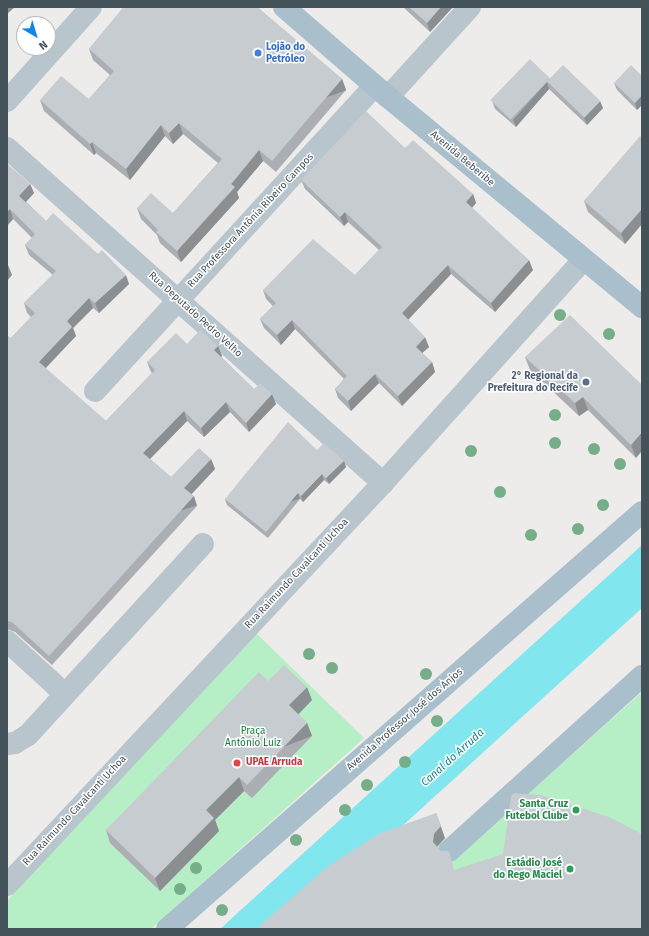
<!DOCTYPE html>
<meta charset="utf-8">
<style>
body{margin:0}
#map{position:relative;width:649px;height:936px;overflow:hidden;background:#eeebeb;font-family:"Fira Sans",sans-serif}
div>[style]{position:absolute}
.green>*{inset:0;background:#b6efc5}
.water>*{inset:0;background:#81e6ee}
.minor>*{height:22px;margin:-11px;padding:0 11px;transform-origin:11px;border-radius:11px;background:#b8c5cc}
.major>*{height:22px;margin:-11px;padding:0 11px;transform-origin:11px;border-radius:11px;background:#a9bfcc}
.trees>*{width:12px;height:12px;margin:-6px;border-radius:50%;background:#76ae89}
.wall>*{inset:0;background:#abafb4}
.shaded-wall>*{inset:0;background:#8b8f92;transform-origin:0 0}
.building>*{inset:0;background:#c7ccd1;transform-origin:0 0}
.dots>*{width:11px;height:11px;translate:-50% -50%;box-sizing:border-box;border:2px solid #fff;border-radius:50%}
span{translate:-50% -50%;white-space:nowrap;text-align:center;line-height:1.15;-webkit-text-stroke:3px #fff;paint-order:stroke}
.shop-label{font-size:10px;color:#366cbe;font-weight:700}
.left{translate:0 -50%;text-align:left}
.street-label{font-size:10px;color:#435159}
.service-label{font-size:10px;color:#4e5e75;font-weight:700}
.right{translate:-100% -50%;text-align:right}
.park-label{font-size:10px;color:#137c39}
.health-label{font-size:10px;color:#be3a42;font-weight:700}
.leisure-label{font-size:10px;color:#27864d;font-weight:700}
.water-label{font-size:11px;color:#097f8a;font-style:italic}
.frame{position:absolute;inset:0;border:8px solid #435159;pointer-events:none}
.north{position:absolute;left:16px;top:16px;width:40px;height:40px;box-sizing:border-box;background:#fff;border:1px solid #b4b9bd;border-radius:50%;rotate:142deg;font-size:11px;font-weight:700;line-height:16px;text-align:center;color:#435159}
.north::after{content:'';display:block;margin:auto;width:14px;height:18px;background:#1287e1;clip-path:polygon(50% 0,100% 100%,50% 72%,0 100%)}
</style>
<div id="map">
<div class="green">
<div style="clip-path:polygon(252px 629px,364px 738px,151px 929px,7px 929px,7px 901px)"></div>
<div style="clip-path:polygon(642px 692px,642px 929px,272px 929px,440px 824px,453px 861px)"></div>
</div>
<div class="water">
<div style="clip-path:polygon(642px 545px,642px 608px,289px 929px,220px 929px)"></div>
</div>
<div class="minor">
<div style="left:388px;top:97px;width:122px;rotate:-47.7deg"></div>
<div style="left:7px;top:101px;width:126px;rotate:-48.2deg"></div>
<div style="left:7px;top:148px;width:504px;rotate:41.7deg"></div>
<div style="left:95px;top:391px;width:413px;rotate:-47.5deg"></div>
<div style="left:7px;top:641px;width:79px;rotate:42.4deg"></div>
<div style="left:7px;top:744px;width:8px;rotate:-7deg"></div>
<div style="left:15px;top:743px;width:15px;rotate:-32deg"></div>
<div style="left:28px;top:735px;width:259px;rotate:-47.5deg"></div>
<div style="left:7px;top:885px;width:550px;rotate:-46.91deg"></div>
<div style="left:383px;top:483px;width:300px;rotate:-48.1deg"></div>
</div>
<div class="major">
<div style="left:284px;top:7px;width:138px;rotate:40.9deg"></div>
<div style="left:388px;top:97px;width:330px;rotate:39.6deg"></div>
<div style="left:449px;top:851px;width:261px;rotate:-42.2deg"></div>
<div style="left:167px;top:929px;width:632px;rotate:-41.28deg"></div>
</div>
<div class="trees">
<div style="left:560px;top:315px"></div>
<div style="left:609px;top:334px"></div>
<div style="left:555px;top:415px"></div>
<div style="left:555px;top:443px"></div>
<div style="left:594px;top:449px"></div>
<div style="left:471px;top:451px"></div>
<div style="left:620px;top:464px"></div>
<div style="left:500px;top:492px"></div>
<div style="left:603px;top:505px"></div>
<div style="left:578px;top:529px"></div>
<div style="left:531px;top:535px"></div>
<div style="left:309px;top:654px"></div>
<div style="left:332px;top:668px"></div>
<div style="left:426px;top:674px"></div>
<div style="left:437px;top:721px"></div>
<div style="left:405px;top:762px"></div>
<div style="left:367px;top:785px"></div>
<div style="left:345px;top:810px"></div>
<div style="left:296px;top:840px"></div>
<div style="left:196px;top:868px"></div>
<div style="left:180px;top:889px"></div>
<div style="left:222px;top:910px"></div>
</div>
<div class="wall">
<div style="clip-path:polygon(122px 7px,257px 7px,342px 79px,346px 90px,276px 172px,263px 161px,237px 192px,239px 198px,181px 262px,160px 243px,157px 235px,141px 219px,137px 208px,173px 213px,218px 163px,183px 134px,173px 144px,165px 136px,130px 180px,96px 153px,94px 155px,44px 111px,40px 100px,89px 99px,110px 75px,93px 60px,89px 49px,123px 8px)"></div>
<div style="clip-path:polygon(403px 7px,453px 7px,430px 32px)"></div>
<div style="clip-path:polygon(642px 76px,642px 105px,637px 110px,617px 90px,614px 83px)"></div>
<div style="clip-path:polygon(551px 78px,603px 108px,587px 125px,549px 89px,516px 127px,495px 109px,492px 101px)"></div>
<div style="clip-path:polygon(642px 138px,642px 224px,625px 244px,588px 212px,584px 201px)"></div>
<div style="clip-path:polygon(405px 148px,473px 194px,476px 203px,472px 208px,533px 270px,495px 312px,451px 274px,408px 320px,429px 347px,422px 353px,432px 362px,435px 372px,402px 406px,379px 383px,351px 411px,338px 398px,335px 389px,344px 379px,295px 329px,281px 345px,264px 328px,260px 319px,273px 306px,266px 299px,263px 290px,355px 275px,379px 250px,348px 222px,344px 226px,305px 189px,301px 180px)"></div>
<div style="clip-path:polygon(7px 164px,30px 184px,34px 193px,26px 202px,46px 221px,129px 284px,99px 313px,93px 308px,73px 328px,76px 336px,45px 368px,106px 421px,152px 373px,151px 372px,147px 362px,187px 344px,218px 346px,222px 356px,221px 357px,254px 389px,276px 404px,249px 432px,230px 412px,204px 437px,187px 421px,150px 459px,171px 477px,211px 459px,215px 469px,191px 494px,197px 506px,52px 665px,15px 632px,7px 629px,7px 337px,11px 338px,31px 317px,27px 313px,24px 303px,53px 275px,29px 255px,25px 245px,32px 238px,13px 219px,7px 226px)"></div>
<div style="clip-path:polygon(525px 357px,642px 385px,636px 458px,588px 410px,579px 416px,530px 370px)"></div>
<div style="clip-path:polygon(317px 450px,344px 461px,346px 467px,329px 484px,324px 480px,303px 502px,300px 499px,268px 538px,227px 505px,225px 499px)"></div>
<div style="clip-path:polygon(268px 681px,312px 700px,298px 714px,307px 723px,312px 736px,252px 798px,244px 791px,215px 820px,219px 831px,160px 891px,110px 843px,106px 830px)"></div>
</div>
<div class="shaded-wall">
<div style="clip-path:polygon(7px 7px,15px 7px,7px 14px)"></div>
<div style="clip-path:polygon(441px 7px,453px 7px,430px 32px,427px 23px)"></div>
<div style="left:342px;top:79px;width:12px;height:108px;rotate:70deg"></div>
<div style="clip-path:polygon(547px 82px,549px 89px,516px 127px,513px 120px)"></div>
<div style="clip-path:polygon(642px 95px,642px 105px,637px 110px,635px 103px)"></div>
<div style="clip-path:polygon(600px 101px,603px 108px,587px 125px,584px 118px)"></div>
<div style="clip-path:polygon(179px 123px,183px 134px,173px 144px,169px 133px)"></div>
<div style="clip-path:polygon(161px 125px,165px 136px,130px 180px,126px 169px)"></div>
<div style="clip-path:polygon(92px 142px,96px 153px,94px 155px,90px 144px)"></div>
<div style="clip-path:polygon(259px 150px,263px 161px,237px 192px,239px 198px,181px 262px,177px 251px)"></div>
<div style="clip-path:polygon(30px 184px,34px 193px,23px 205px,19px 196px)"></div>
<div style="clip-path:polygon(473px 194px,476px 203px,469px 211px,466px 202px)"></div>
<div style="clip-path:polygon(10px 209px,13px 219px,7px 226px,7px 212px)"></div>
<div style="clip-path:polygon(642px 209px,642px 224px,625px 244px,621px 233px)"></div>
<div style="clip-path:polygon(345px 212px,348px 222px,344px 226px,340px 217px)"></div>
<div style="clip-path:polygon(529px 260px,533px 270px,495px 312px,491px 303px)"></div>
<div style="clip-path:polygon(8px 265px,12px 275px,7px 281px,7px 267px)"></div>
<div style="clip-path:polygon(448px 265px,451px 274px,405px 323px,402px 313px)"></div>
<div style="clip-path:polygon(126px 275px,129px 284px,99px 313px,95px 303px)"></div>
<div style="clip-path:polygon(89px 298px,93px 308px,73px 328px,76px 336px,42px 372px,39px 362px,67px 321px)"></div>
<div style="clip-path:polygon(292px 320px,295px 329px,281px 345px,277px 335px)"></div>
<div style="clip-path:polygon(425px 337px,429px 347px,419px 356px,416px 347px)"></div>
<div style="clip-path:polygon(218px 346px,222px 356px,217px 360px,214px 350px)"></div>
<div style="clip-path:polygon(432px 362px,435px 372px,402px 406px,398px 396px)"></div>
<div style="clip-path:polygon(375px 374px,379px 383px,351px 411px,348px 401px)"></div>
<div style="clip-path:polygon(272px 394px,276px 404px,249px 432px,246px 423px)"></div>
<div style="clip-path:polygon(583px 397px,588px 410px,579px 416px,575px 403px)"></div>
<div style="clip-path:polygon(226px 402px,230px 412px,204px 437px,201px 428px)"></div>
<div style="clip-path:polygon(184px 411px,187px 421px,147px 462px,143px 453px)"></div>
<div style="clip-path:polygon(642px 432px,642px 451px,636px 458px,631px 445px)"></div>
<div style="clip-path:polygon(211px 459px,215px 469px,188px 498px,184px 488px)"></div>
<div style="clip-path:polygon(344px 461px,346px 467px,329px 484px,326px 478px)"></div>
<div style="clip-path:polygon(322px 474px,324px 480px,303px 502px,301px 496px)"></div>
<div style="left:298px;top:493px;width:6px;height:50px;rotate:72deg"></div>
<div style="left:194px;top:496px;width:10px;height:216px;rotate:73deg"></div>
<div style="clip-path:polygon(307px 687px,312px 700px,294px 719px,289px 705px)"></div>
<div style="left:307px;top:723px;width:14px;height:86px;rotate:69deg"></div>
<div style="clip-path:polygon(239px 777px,244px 791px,215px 820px,219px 831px,160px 891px,155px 878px,206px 810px)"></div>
<div style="clip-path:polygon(436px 813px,445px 838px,437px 847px,437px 854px,433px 842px)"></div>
</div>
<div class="building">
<div style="clip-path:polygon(124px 7px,257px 7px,342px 79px,272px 161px,259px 150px,231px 184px,235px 187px,177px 251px,156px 232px,158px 230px,137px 208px,151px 193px,173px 213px,222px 159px,179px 123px,169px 133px,161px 125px,126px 169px,92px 142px,90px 144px,40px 100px,61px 76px,89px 99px,114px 71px,89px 49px)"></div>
<div style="clip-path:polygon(409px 7px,441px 7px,427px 23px)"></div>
<div style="left:530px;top:59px;width:28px;height:57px;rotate:44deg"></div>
<div style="left:563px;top:65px;width:52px;height:23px;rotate:44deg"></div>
<div style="clip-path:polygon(631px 65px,642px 76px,642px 95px,635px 103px,614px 83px)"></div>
<div style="clip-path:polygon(366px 111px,405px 148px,413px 140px,473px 194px,466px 202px,529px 260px,491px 303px,448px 265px,402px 313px,425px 337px,416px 347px,432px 362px,398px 396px,375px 374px,348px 401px,335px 389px,347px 376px,292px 320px,277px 335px,260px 319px,276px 303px,263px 290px,313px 239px,355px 275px,382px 247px,345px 212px,340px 217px,301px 180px)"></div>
<div style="clip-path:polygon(640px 136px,642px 138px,642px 209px,621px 233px,584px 201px)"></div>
<div style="clip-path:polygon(7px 164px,30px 184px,19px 196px,46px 221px,53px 213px,98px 254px,102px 250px,126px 275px,95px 303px,89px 298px,67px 321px,72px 327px,39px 362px,106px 421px,155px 370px,147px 362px,176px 333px,187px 344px,200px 330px,218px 346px,214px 350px,254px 389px,260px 383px,272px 394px,246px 423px,226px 402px,201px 428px,184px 411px,143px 453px,171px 477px,199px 448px,211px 459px,184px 488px,194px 496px,49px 656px,12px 622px,7px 621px,7px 337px,8px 336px,11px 338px,35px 313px,24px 303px,56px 271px,25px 245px,35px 234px,10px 209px,7px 212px)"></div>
<div style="clip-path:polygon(570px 315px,642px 385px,642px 432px,631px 445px,583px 397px,575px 403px,525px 357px)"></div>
<div style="clip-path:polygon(288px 422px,317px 450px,324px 443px,344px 461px,326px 478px,322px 474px,301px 496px,298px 493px,266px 532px,225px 499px)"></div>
<div style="clip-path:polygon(284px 665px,307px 687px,289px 705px,307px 723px,247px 785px,239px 777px,206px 810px,214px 818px,155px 878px,106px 830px,259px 672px,268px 681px)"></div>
<div style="clip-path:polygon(514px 793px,541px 795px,609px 817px,642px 834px,642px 929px,256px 929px,327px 867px,378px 834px,436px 813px,441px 826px,433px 835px,433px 842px,441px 851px,449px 851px,454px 870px,503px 854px,511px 796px)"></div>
</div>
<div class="dots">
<div style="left:258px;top:53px;background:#3f7fe0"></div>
<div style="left:586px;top:382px;background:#5c6f8a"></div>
<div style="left:237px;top:763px;background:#e0444e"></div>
<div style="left:576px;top:810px;background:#2e9e5b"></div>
<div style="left:570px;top:869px;background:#2e9e5b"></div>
</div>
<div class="shop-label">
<span class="left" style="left:266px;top:53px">Lojão do<br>Petróleo</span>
</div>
<div class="street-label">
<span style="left:462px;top:159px;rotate:40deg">Avenida Beberibe</span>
<span style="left:251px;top:221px;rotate:-47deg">Rua Professora Antônia Ribeiro Campos</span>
<span style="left:195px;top:315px;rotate:42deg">Rua Deputado Pedro Velho</span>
<span style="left:297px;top:574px;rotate:-47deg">Rua Raimundo Cavalcanti Uchoa</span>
<span style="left:405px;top:720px;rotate:-41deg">Avenida Professor José dos Anjos</span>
<span style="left:75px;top:811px;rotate:-47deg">Rua Raimundo Cavalcanti Uchoa</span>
</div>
<div class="service-label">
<span class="right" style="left:578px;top:382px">2° Regional da<br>Prefeitura do Recife</span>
</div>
<div class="park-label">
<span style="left:253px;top:737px">Praça<br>Antônio Luiz</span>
</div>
<div class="health-label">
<span class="left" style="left:246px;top:763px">UPAE Arruda</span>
</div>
<div class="leisure-label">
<span class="right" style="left:568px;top:810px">Santa Cruz<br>Futebol Clube</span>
<span class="right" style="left:562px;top:869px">Estádio José<br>do Rego Maciel</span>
</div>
<div class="water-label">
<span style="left:453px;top:758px;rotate:-42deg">Canal do Arruda</span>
</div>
<div class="frame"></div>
<div class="north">N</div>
</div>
